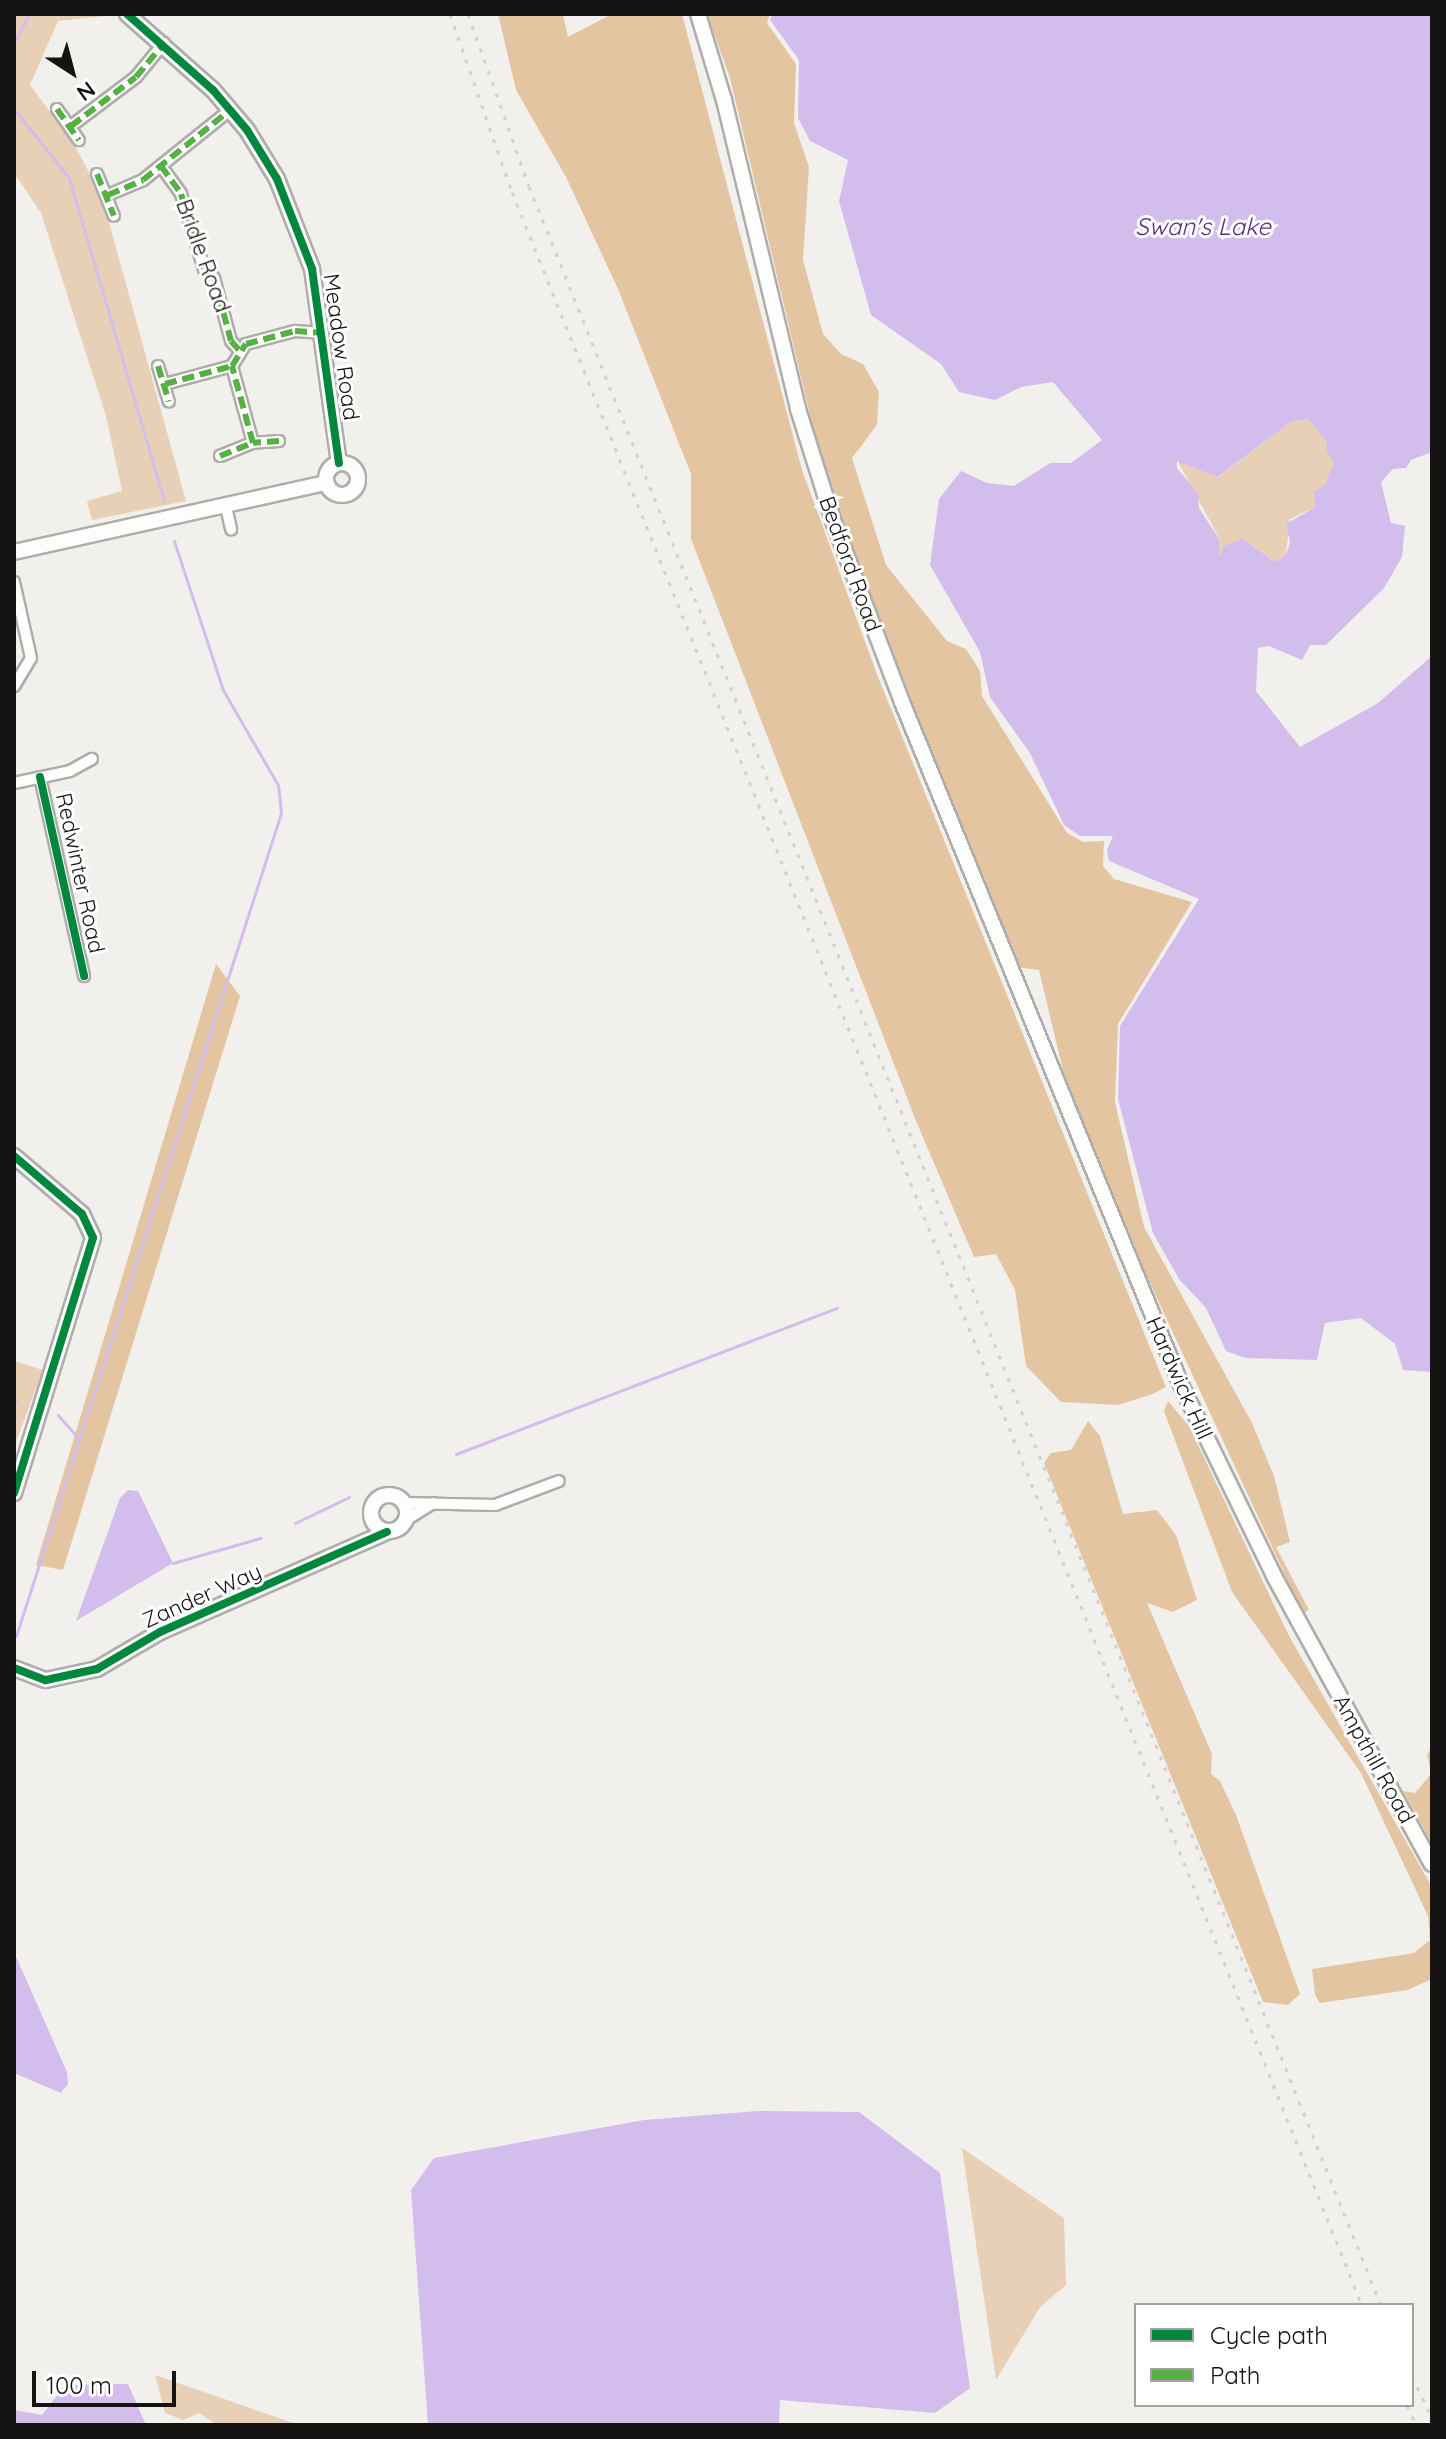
<!DOCTYPE html>
<style>
body{margin:0}
#map{position:relative;width:1446px;height:2439px;overflow:hidden;background:#f2f0ed;font-family:Quicksand,sans-serif}
div>[style]{position:absolute}
.green>*{inset:0;background:#e8d0b6}
.forest>*{inset:0;background:#e4c5a2}
.water>*{inset:0;background:#d3bdec}
.stream>*{height:3px;margin:-1.5px;padding:0 1.5px;transform-origin:1.5px;border-radius:1.5px;background:#d3bdec}
.roads{filter:drop-shadow(2px 0 #afadac) drop-shadow(-2px 0 #afadac) drop-shadow(0 2px #afadac) drop-shadow(0 -2px #afadac)}
.street>*{height:10px;margin:-5px;padding:0 5px;transform-origin:5px;border-radius:5px;background:#fdfdfc}
.secondary>*{height:14px;margin:-7px;padding:0 7px;transform-origin:7px;border-radius:7px;background:#fdfdfc}
.secondary>.ring{margin:-7px;padding:0;box-sizing:content-box;background:none;border:14px solid #fdfdfc;border-radius:50%}
.rail>*{height:3px;margin-top:-1.5px;transform-origin:0;background:repeating-linear-gradient(90deg,#d1d1cf 0 4px,transparent 0 12px)}
.quiet>*{height:6px;margin-top:-3px;transform-origin:0;background:repeating-linear-gradient(90deg,#55b144 0 12px,transparent 0 18px)}
.cycleway>*{height:8px;margin:-4px;padding:0 4px;transform-origin:4px;border-radius:4px;background:#00873e}
span{translate:-50% -50%;white-space:nowrap;text-align:center;line-height:1.15;-webkit-text-stroke:6px #fff;paint-order:stroke}
.street-label{font-size:22px;color:#161412}
.water-label{font-size:24px;color:#5a3181;font-style:italic}
.frame{position:absolute;inset:0;border:16px solid #161412;pointer-events:none}
.legend{position:absolute;left:1134px;top:2303px;width:280px;height:104px;box-sizing:border-box;background:#fff;border:2px solid #a2a1a0;margin:0;padding:10px 14px;list-style:none;font-size:24px;color:#161412}
.legend li{display:flex;align-items:center;gap:16px;height:40px}
.legend b{width:40px;border:2px solid #a2a1a0}
.north{position:absolute;left:32px;top:32px;width:80px;height:80px;-webkit-text-stroke:6px #fff;paint-order:stroke;rotate:144deg;font-size:22px;font-weight:700;line-height:32px;text-align:center;color:#161412}
.north::after{content:'';display:block;margin:auto;width:28px;height:36px;background:#161412;clip-path:polygon(50% 0,100% 100%,50% 72%,0 100%)}
.scale{position:absolute;left:32px;top:2371px;width:144px;height:36px;box-sizing:border-box;border:4px solid #161412;border-top:0;padding-left:10px;font-size:24px;line-height:28px;white-space:nowrap;color:#161412;-webkit-text-stroke:6px #fff;paint-order:stroke}
</style>
<div id="map">
<div class="green">
<div style="clip-path:polygon(14px 14px,106px 16px,58px 21px,30px 85px,74px 144px,102px 197px,186px 501px,92px 520px,87px 501px,122px 491px,106px 416px,41px 213px,14px 173px)"></div>
<div style="clip-path:polygon(1308px 419px,1327px 442px,1335px 462px,1315px 507px,1290px 519px,1286px 555px,1275px 562px,1249px 543px,1224px 549px,1220px 557px,1219px 538px,1177px 460px,1219px 477px,1291px 422px)"></div>
<div style="clip-path:polygon(14px 1361px,43px 1370px,14px 1447px)"></div>
<div style="clip-path:polygon(962px 2148px,1064px 2218px,1066px 2285px,1041px 2306px,996px 2380px)"></div>
<div style="clip-path:polygon(155px 2375px,299px 2425px,217px 2425px,199px 2413px,183px 2420px,165px 2413px)"></div>
</div>
<div class="forest">
<div style="clip-path:polygon(498px 14px,563px 14px,568px 37px,612px 14px,682px 14px,802px 470px,878px 677px,1166px 1387px,1153px 1394px,1118px 1405px,1061px 1402px,1026px 1366px,1015px 1290px,996px 1254px,974px 1257px,916px 1121px,691px 539px,691px 474px,618px 289px,566px 177px,516px 90px)"></div>
<div style="clip-path:polygon(707px 14px,770px 14px,767px 23px,796px 64px,794px 123px,809px 167px,803px 260px,823px 334px,841px 354px,863px 364px,879px 392px,877px 425px,852px 458px,886px 565px,947px 641px,966px 649px,980px 671px,982px 696px,1067px 833px,1083px 842px,1104px 841px,1103px 866px,1114px 879px,1192px 902px,1118px 1024px,1115px 1102px,1144px 1227px,1252px 1423px,1274px 1476px,1290px 1542px,1276px 1547px,1309px 1610px,1303px 1614px,1132px 1244px,1069px 1096px,1039px 970px,1016px 967px,869px 601px,822px 466px,730px 78px)"></div>
<div style="clip-path:polygon(216px 964px,240px 996px,63px 1570px,36px 1565px)"></div>
<div style="clip-path:polygon(1168px 1401px,1189px 1426px,1288px 1634px,1432px 1887px,1432px 1979px,1408px 1990px,1320px 2003px,1315px 1995px,1312px 1969px,1414px 1953px,1430px 1940px,1428px 1916px,1361px 1773px,1232px 1592px,1164px 1411px)"></div>
<div style="clip-path:polygon(1088px 1421px,1100px 1436px,1123px 1514px,1157px 1510px,1176px 1535px,1197px 1600px,1173px 1612px,1147px 1603px,1212px 1754px,1211px 1774px,1220px 1781px,1236px 1815px,1300px 1994px,1288px 2005px,1263px 2002px,1044px 1463px,1051px 1453px,1071px 1450px)"></div>
<div style="clip-path:polygon(1432px 1747px,1432px 1844px,1403px 1791px,1415px 1793px,1431px 1774px,1427px 1754px)"></div>
</div>
<div class="water">
<div style="clip-path:polygon(evenodd,773px 14px,1432px 14px,1432px 452px,1411px 460px,1406px 468px,1393px 469px,1381px 482px,1391px 523px,1405px 526px,1402px 557px,1384px 588px,1326px 645px,1310px 645px,1302px 660px,1269px 646px,1258px 648px,1256px 691px,1300px 747px,1378px 703px,1432px 656px,1432px 1372px,1403px 1370px,1395px 1344px,1361px 1318px,1325px 1323px,1317px 1360px,1245px 1358px,1226px 1351px,1206px 1308px,1179px 1279px,1153px 1233px,1118px 1099px,1120px 1026px,1199px 899px,1109px 861px,1107px 850px,1113px 836px,1080px 836px,1064px 825px,1030px 753px,990px 697px,980px 652px,930px 565px,939px 499px,961px 471px,987px 483px,1014px 486px,1050px 463px,1071px 463px,1102px 440px,1053px 382px,1021px 387px,995px 400px,959px 392px,941px 364px,871px 315px,839px 201px,848px 160px,810px 141px,798px 118px,799px 60px,770px 20px,773px 14px,1308px 419px,1327px 442px,1326px 451px,1334px 462px,1325px 485px,1314px 492px,1315px 507px,1286px 524px,1290px 542px,1286px 555px,1275px 562px,1243px 539px,1224px 546px,1220px 557px,1219px 539px,1199px 508px,1198px 493px,1177px 468px,1177px 461px,1218px 477px,1291px 422px,1308px 419px)"></div>
<div style="clip-path:polygon(128px 1490px,138px 1491px,173px 1563px,76px 1621px,120px 1498px)"></div>
<div style="clip-path:polygon(14px 1952px,67px 2072px,68px 2084px,61px 2093px,14px 2073px)"></div>
<div style="clip-path:polygon(758px 2111px,859px 2112px,940px 2173px,970px 2388px,935px 2413px,780px 2400px,779px 2425px,428px 2425px,411px 2190px,434px 2158px,644px 2120px)"></div>
<div style="clip-path:polygon(128px 2384px,146px 2425px,14px 2425px,14px 2410px,42px 2415px,65px 2385px)"></div>
</div>
<div class="stream">
<div style="left:14px;top:43px;width:33px;rotate:-63deg"></div>
<div style="left:14px;top:109px;width:88px;rotate:51.4deg"></div>
<div style="left:69px;top:178px;width:337px;rotate:73.6deg"></div>
<div style="left:14px;top:1401px;width:3px;rotate:18deg"></div>
<div style="left:58px;top:1415px;width:28px;rotate:49deg"></div>
<div style="left:456px;top:1454px;width:408px;rotate:-21deg"></div>
<div style="left:295px;top:1523px;width:60px;rotate:-25.7deg"></div>
<div style="left:173px;top:1563px;width:91px;rotate:-16deg"></div>
<div style="left:16px;top:1636px;width:865px;rotate:-72.15deg"></div>
<div style="left:281px;top:813px;width:28px;rotate:-96deg"></div>
<div style="left:278px;top:785px;width:110px;rotate:-120.1deg"></div>
<div style="left:223px;top:690px;width:157px;rotate:-108.2deg"></div>
</div>
<div class="roads">
<div class="street">
<div style="left:57px;top:109px;width:38px;rotate:55deg"></div>
<div style="left:71px;top:126px;width:81px;rotate:-37deg"></div>
<div style="left:136px;top:77px;width:44px;rotate:-50.5deg"></div>
<div style="left:161px;top:166px;width:34px;rotate:54deg"></div>
<div style="left:181px;top:194px;width:78px;rotate:73deg"></div>
<div style="left:204px;top:269px;width:13px;rotate:42deg"></div>
<div style="left:214px;top:278px;width:65px;rotate:74.9deg"></div>
<div style="left:231px;top:341px;width:12px;rotate:48deg"></div>
<div style="left:97px;top:174px;width:45px;rotate:68deg"></div>
<div style="left:108px;top:195px;width:38px;rotate:-23deg"></div>
<div style="left:143px;top:180px;width:112px;rotate:-38.8deg"></div>
<div style="left:158px;top:366px;width:37px;rotate:73deg"></div>
<div style="left:165px;top:384px;width:69px;rotate:-15deg"></div>
<div style="left:279px;top:441px;width:26px;rotate:176deg"></div>
<div style="left:253px;top:443px;width:80px;rotate:-105.3deg"></div>
<div style="left:232px;top:366px;width:26px;rotate:-58deg"></div>
<div style="left:246px;top:344px;width:51px;rotate:-14.9deg"></div>
<div style="left:295px;top:331px;width:28px;rotate:4deg"></div>
<div style="left:220px;top:456px;width:35px;rotate:-22deg"></div>
<div style="left:226px;top:507px;width:23px;rotate:77deg"></div>
<div style="left:14px;top:582px;width:78px;rotate:77.4deg"></div>
<div style="left:31px;top:658px;width:33px;rotate:121deg"></div>
<div style="left:40px;top:777px;width:204px;rotate:77.5deg"></div>
<div style="left:14px;top:783px;width:57px;rotate:-12.1deg"></div>
<div style="left:70px;top:771px;width:25px;rotate:-29deg"></div>
<div style="left:404px;top:1503px;width:91px;rotate:1.3deg"></div>
<div style="left:495px;top:1505px;width:68px;rotate:-20.6deg"></div>
<div style="left:406px;top:1520px;width:32px;rotate:-32deg"></div>
</div>
<div class="secondary">
<div style="left:127px;top:14px;width:115px;rotate:41.5deg"></div>
<div style="left:213px;top:90px;width:52px;rotate:49.6deg"></div>
<div style="left:247px;top:130px;width:57px;rotate:58.5deg"></div>
<div style="left:277px;top:179px;width:97px;rotate:68.7deg"></div>
<div style="left:312px;top:269px;width:196px;rotate:82.1deg"></div>
<div style="left:698px;top:14px;width:90px;rotate:73.2deg"></div>
<div style="left:724px;top:100px;width:318px;rotate:76.5deg"></div>
<div style="left:798px;top:409px;width:120px;rotate:72.5deg"></div>
<div style="left:834px;top:523px;width:191px;rotate:69.2deg"></div>
<div style="left:902px;top:702px;width:740px;rotate:67.77deg"></div>
<div style="left:1182px;top:1387px;width:210px;rotate:64deg"></div>
<div style="left:1274px;top:1576px;width:328px;rotate:61.3deg"></div>
<div class="ring" style="left:326px;top:463px;width:18px;height:18px"></div>
<div style="left:14px;top:552px;width:320px;rotate:-12.5deg"></div>
<div style="left:14px;top:1156px;width:89px;rotate:40.5deg"></div>
<div style="left:82px;top:1214px;width:26px;rotate:65deg"></div>
<div style="left:93px;top:1238px;width:267px;rotate:107.2deg"></div>
<div class="ring" style="left:371px;top:1495px;width:22px;height:22px"></div>
<div style="left:14px;top:1668px;width:34px;rotate:21deg"></div>
<div style="left:46px;top:1680px;width:52px;rotate:-12.2deg"></div>
<div style="left:97px;top:1669px;width:73px;rotate:-30.4deg"></div>
<div style="left:160px;top:1632px;width:248px;rotate:-23.8deg"></div>
</div>
</div>
<div class="rail">
<div style="left:450px;top:14px;width:188px;rotate:70.8deg"></div>
<div style="left:512px;top:192px;width:2278px;rotate:68.09deg"></div>
<div style="left:468px;top:14px;width:182px;rotate:70.5deg"></div>
<div style="left:529px;top:186px;width:2284px;rotate:68.1deg"></div>
<div style="left:1412px;top:2376px;width:46px;rotate:64deg"></div>
<div style="left:1407px;top:2405px;width:22px;rotate:66deg"></div>
</div>
<div class="quiet">
<div style="left:57px;top:109px;width:38px;rotate:55deg"></div>
<div style="left:71px;top:126px;width:81px;rotate:-37deg"></div>
<div style="left:136px;top:77px;width:44px;rotate:-50.5deg"></div>
<div style="left:161px;top:166px;width:34px;rotate:54deg"></div>
<div style="left:181px;top:194px;width:78px;rotate:73deg"></div>
<div style="left:204px;top:269px;width:13px;rotate:42deg"></div>
<div style="left:214px;top:278px;width:65px;rotate:74.9deg"></div>
<div style="left:231px;top:341px;width:12px;rotate:48deg"></div>
<div style="left:97px;top:174px;width:45px;rotate:68deg"></div>
<div style="left:108px;top:195px;width:38px;rotate:-23deg"></div>
<div style="left:143px;top:180px;width:112px;rotate:-38.8deg"></div>
<div style="left:158px;top:366px;width:37px;rotate:73deg"></div>
<div style="left:165px;top:384px;width:69px;rotate:-15deg"></div>
<div style="left:279px;top:441px;width:26px;rotate:176deg"></div>
<div style="left:253px;top:443px;width:80px;rotate:-105.3deg"></div>
<div style="left:232px;top:366px;width:26px;rotate:-58deg"></div>
<div style="left:246px;top:344px;width:51px;rotate:-14.9deg"></div>
<div style="left:295px;top:331px;width:28px;rotate:4deg"></div>
<div style="left:220px;top:456px;width:35px;rotate:-22deg"></div>
</div>
<div class="cycleway">
<div style="left:127px;top:14px;width:115px;rotate:41.5deg"></div>
<div style="left:213px;top:90px;width:52px;rotate:49.6deg"></div>
<div style="left:247px;top:130px;width:57px;rotate:58.5deg"></div>
<div style="left:277px;top:179px;width:97px;rotate:68.7deg"></div>
<div style="left:312px;top:269px;width:196px;rotate:82.1deg"></div>
<div style="left:40px;top:777px;width:204px;rotate:77.5deg"></div>
<div style="left:14px;top:1156px;width:89px;rotate:40.5deg"></div>
<div style="left:82px;top:1214px;width:26px;rotate:65deg"></div>
<div style="left:93px;top:1238px;width:267px;rotate:107.2deg"></div>
<div style="left:14px;top:1668px;width:34px;rotate:21deg"></div>
<div style="left:46px;top:1680px;width:52px;rotate:-12.2deg"></div>
<div style="left:97px;top:1669px;width:73px;rotate:-30.4deg"></div>
<div style="left:160px;top:1632px;width:248px;rotate:-23.8deg"></div>
</div>
<div class="street-label">
<span style="left:203px;top:256px;rotate:70deg">Bridle Road</span>
<span style="left:341px;top:347px;rotate:82deg">Meadow Road</span>
<span style="left:850px;top:564px;rotate:70deg">Bedford Road</span>
<span style="left:80px;top:873px;rotate:78deg">Redwinter Road</span>
<span style="left:1179px;top:1378px;rotate:66deg">Hardwick Hill</span>
<span style="left:202px;top:1596px;rotate:-24deg">Zander Way</span>
<span style="left:1374px;top:1759px;rotate:61deg">Ampthill Road</span>
</div>
<div class="water-label">
<span style="left:1203px;top:227px">Swan's Lake</span>
</div>
<div class="frame"></div>
<ul class="legend">
<li><b style="height:10px;background:#00873e"></b>Cycle path</li>
<li><b style="height:10px;background:#55b144"></b>Path</li>
</ul>
<div class="north">N</div>
<div class="scale">100 m</div>
</div>
